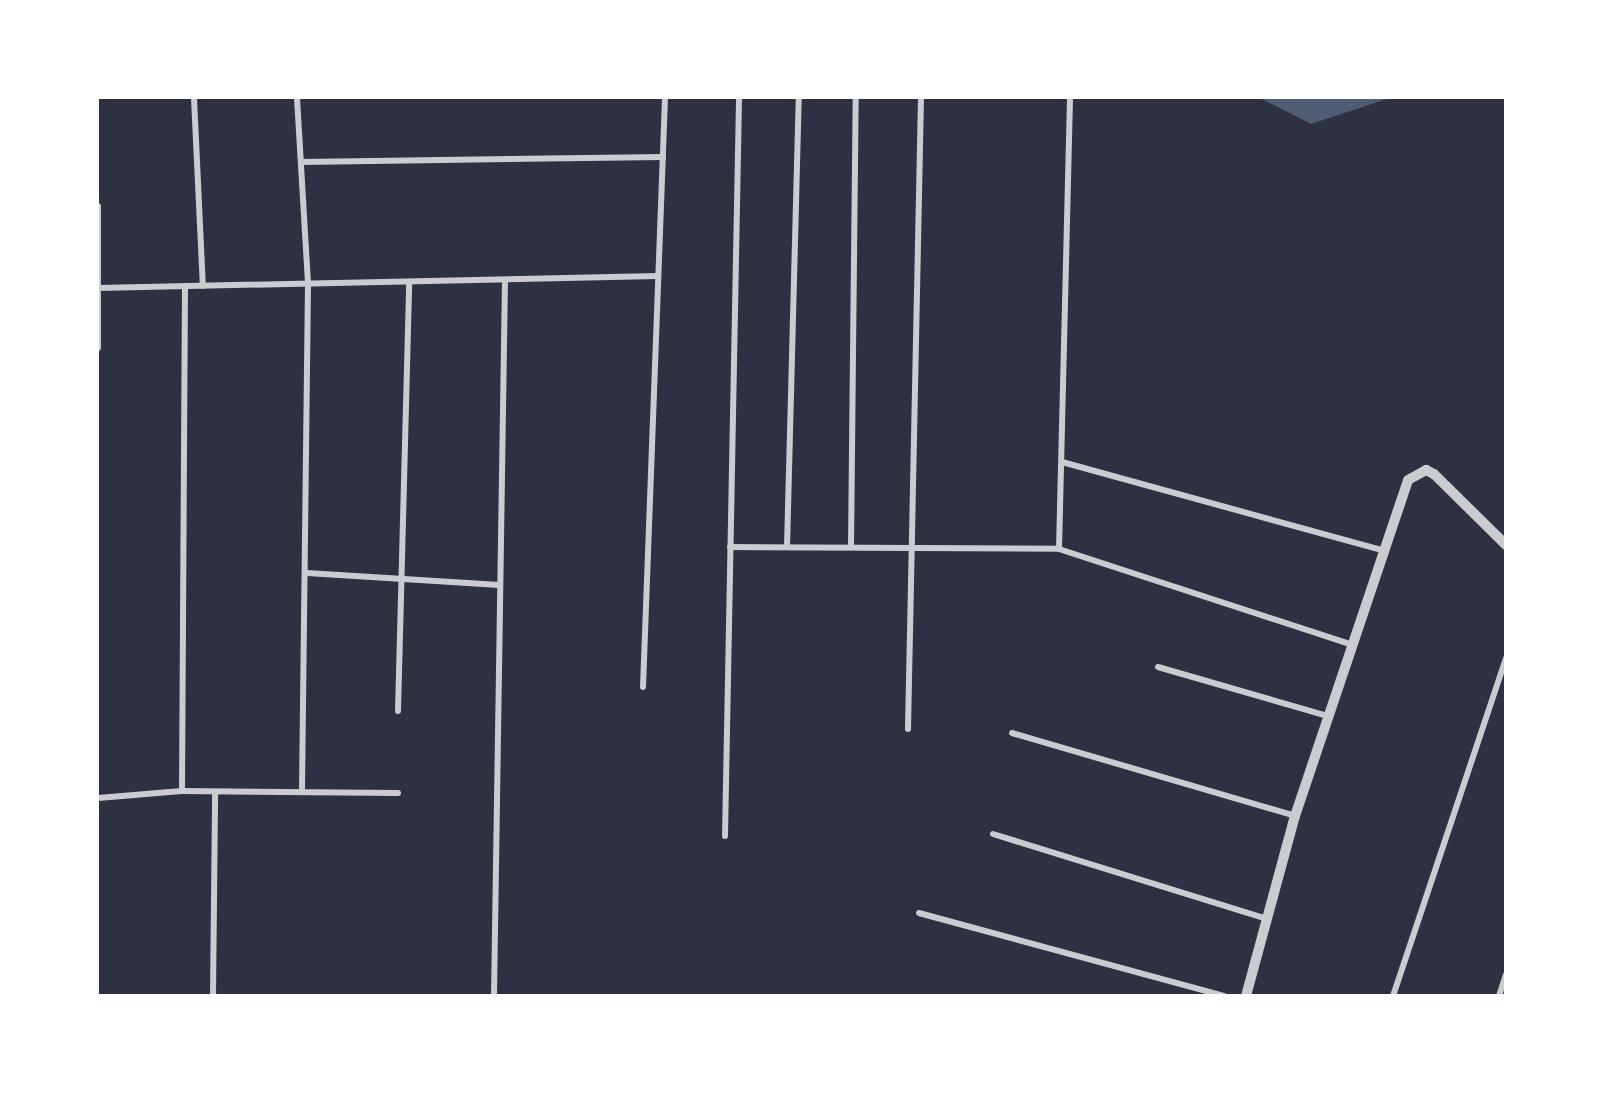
<!DOCTYPE html>
<style>
body{margin:0}
#map{position:relative;width:1603px;height:1093px;overflow:hidden;background:#2d3142;font-family:"Crimson Pro",serif}
div>[style]{position:absolute}
.water>*{inset:0;background:#4f5d75}
.minor>*{height:6px;margin:-3px;padding:0 3px;transform-origin:3px;border-radius:3px;background:#caccd0}
.tertiary>*{height:10px;margin:-5px;padding:0 5px;transform-origin:5px;border-radius:5px;background:#caccd0}
span{translate:-50% -50%;white-space:nowrap;text-align:center;line-height:1.15;-webkit-text-stroke:6px #fff;paint-order:stroke}
.frame{position:absolute;inset:0;border:99px solid #fff;pointer-events:none}
</style>
<div id="map">
<div class="water">
<div style="clip-path:polygon(1260px 98px,1390px 98px,1311px 124px)"></div>
</div>
<div class="minor">
<div style="left:194px;top:98px;width:188px;rotate:87.3deg"></div>
<div style="left:297px;top:98px;width:186px;rotate:86.6deg"></div>
<div style="left:308px;top:284px;width:508px;rotate:90.68deg"></div>
<div style="left:301px;top:162px;width:362px;rotate:-0.8deg"></div>
<div style="left:98px;top:206px;width:142px;rotate:90deg"></div>
<div style="left:98px;top:288px;width:560px;rotate:-1.23deg"></div>
<div style="left:1062px;top:462px;width:332px;rotate:15.4deg"></div>
<div style="left:851px;top:546px;width:448px;rotate:-89.4deg"></div>
<div style="left:730px;top:547px;width:329px;rotate:0.3deg"></div>
<div style="left:1059px;top:549px;width:308px;rotate:18.1deg"></div>
<div style="left:787px;top:547px;width:449px;rotate:-88.5deg"></div>
<div style="left:1059px;top:549px;width:451px;rotate:-88.6deg"></div>
<div style="left:307px;top:573px;width:193px;rotate:3.6deg"></div>
<div style="left:1158px;top:667px;width:177px;rotate:16.1deg"></div>
<div style="left:643px;top:687px;width:589px;rotate:-87.86deg"></div>
<div style="left:398px;top:711px;width:429px;rotate:-88.5deg"></div>
<div style="left:908px;top:729px;width:631px;rotate:-88.82deg"></div>
<div style="left:1012px;top:733px;width:295px;rotate:16.3deg"></div>
<div style="left:182px;top:791px;width:505px;rotate:-89.66deg"></div>
<div style="left:98px;top:798px;width:84px;rotate:-4.8deg"></div>
<div style="left:182px;top:791px;width:216px;rotate:0.5deg"></div>
<div style="left:993px;top:834px;width:285px;rotate:17.2deg"></div>
<div style="left:725px;top:836px;width:738px;rotate:-88.91deg"></div>
<div style="left:919px;top:913px;width:316px;rotate:15.2deg"></div>
<div style="left:213px;top:996px;width:202px;rotate:-89.4deg"></div>
<div style="left:494px;top:996px;width:716px;rotate:-89.12deg"></div>
<div style="left:1393px;top:996px;width:356px;rotate:-71.5deg"></div>
<div style="left:1499px;top:996px;width:23px;rotate:-72deg"></div>
</div>
<div class="tertiary">
<div style="left:1246px;top:996px;width:187px;rotate:-74.8deg"></div>
<div style="left:1295px;top:816px;width:354px;rotate:-71.4deg"></div>
<div style="left:1408px;top:480px;width:21px;rotate:-29deg"></div>
<div style="left:1426px;top:470px;width:9px;rotate:27deg"></div>
<div style="left:1434px;top:474px;width:101px;rotate:44.6deg"></div>
</div>
<div class="frame"></div>
</div>
